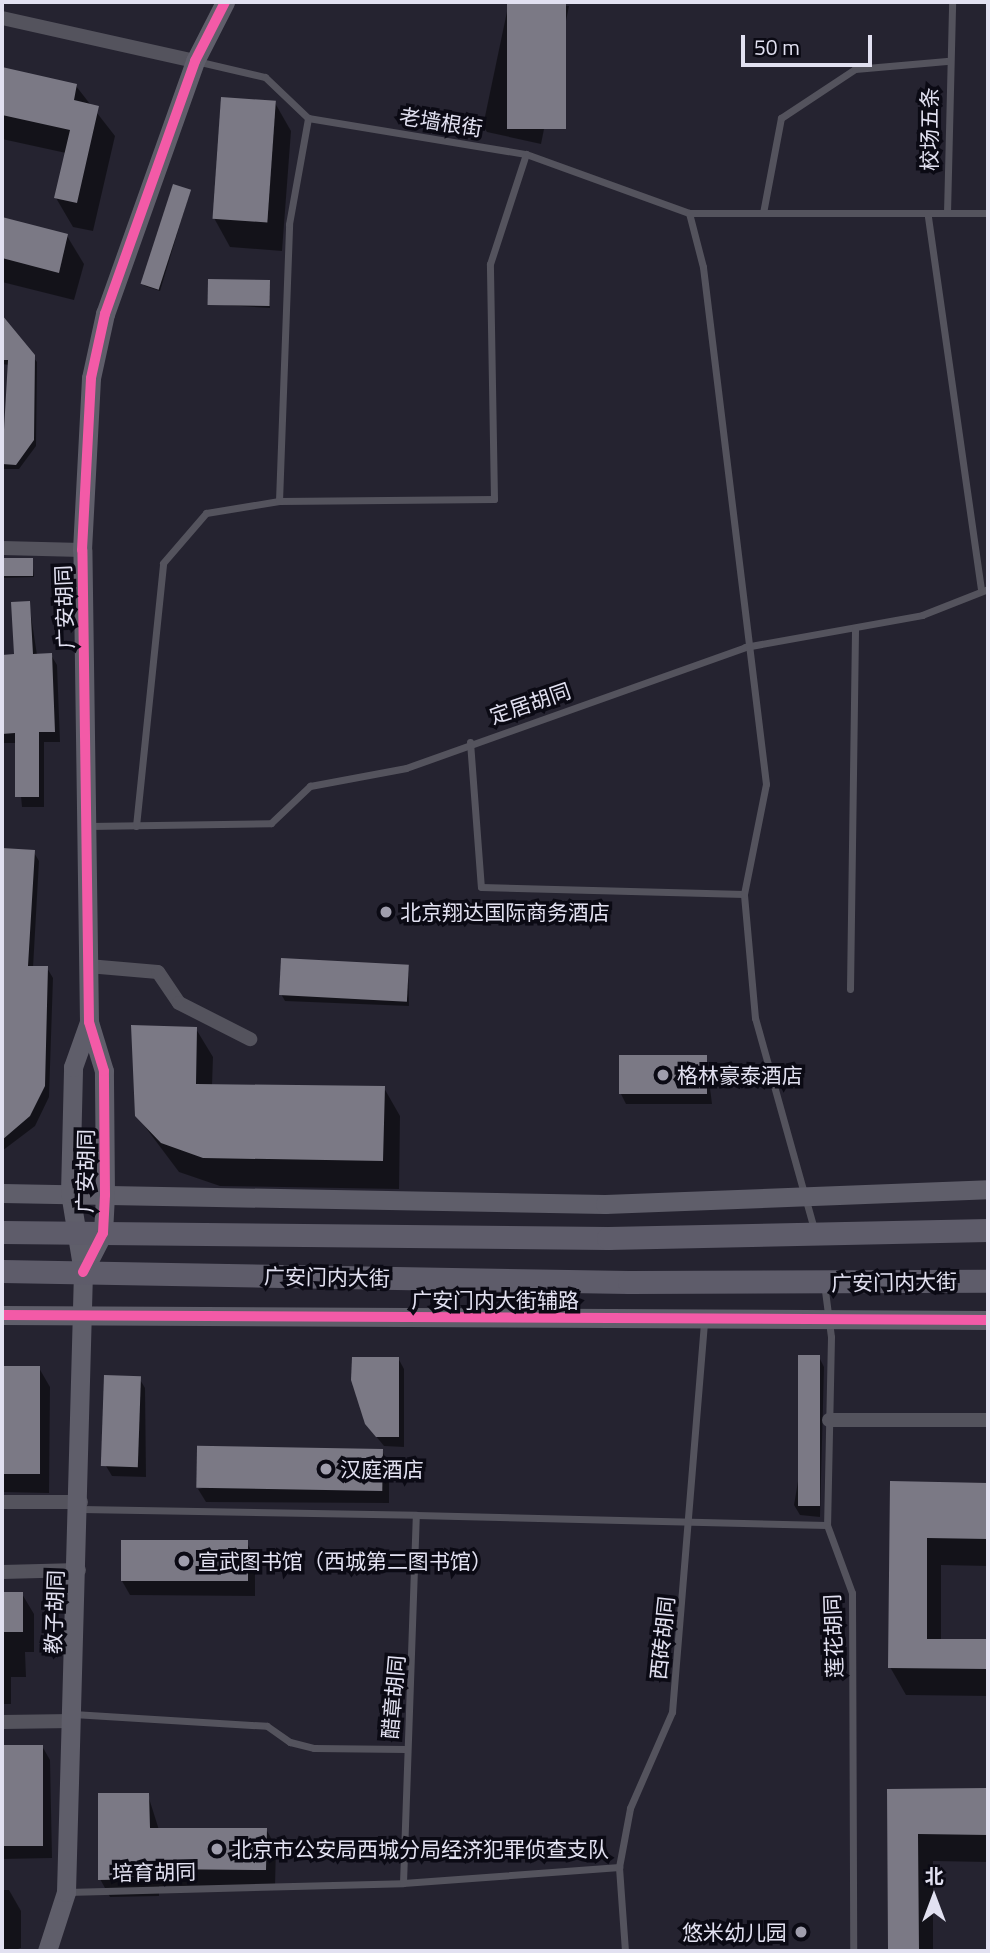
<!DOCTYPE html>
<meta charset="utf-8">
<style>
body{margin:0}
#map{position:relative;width:990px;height:1953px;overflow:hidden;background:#252330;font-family:"Titillium Web","Noto Sans SC",sans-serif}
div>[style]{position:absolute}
.shadow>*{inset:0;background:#0007}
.building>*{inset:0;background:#7b7985;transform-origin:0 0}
.lane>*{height:7px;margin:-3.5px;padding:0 3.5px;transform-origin:3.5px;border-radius:3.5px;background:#54535d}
.street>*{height:14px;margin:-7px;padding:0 7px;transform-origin:7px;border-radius:7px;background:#54535d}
.secondary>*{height:19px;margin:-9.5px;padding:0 9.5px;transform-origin:9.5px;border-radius:9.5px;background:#5f5e6a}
.primary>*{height:23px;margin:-11.5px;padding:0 11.5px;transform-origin:11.5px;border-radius:11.5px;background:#5e5c6a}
.cycleway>*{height:10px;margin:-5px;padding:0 5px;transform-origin:5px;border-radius:5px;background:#f35aa7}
.dots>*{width:19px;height:19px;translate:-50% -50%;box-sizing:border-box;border:4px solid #0b0a14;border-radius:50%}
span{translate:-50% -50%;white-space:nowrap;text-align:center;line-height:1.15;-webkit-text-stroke:7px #0b0a14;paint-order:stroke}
.street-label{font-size:21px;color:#e2e1f1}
.poi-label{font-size:21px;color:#e2e1f1}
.left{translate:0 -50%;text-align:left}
.right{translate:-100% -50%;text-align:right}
.frame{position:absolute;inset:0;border:4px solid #e2e1f1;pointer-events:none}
.north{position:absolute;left:899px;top:1862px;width:70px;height:70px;-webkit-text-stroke:5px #0b0a14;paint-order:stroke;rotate:0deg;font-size:19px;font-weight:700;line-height:28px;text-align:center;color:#e2e1f1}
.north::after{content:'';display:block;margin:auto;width:24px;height:32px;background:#e2e1f1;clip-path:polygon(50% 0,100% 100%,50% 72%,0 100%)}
.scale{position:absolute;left:741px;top:35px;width:131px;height:32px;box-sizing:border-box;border:4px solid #e2e1f1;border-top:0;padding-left:9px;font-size:21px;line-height:24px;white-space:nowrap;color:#e2e1f1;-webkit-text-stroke:5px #0b0a14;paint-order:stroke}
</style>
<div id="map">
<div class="shadow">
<div style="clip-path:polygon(509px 2px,569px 6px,541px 144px,487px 132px,483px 126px)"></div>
<div style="clip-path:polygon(2px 69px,76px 86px,115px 136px,93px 231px,73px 227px,56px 198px,66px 153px,2px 139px)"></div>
<div style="clip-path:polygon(275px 103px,291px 131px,282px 251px,230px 247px,214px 218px)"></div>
<div style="clip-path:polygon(190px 191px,160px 291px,145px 286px,143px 284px)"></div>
<div style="clip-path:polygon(2px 219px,67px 236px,84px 264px,74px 300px,2px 282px)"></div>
<div style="clip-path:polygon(269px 282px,270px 308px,210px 304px)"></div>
<div style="clip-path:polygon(2px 328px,10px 328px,37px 362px,36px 446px,19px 469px,2px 469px,9px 365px,2px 364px)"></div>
<div style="clip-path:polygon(2px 559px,32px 560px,34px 577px,2px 578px)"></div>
<div style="clip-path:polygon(29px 603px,37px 655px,51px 655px,57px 665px,60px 742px,44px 742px,44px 807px,22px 807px,16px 743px,2px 743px,2px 656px,16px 656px)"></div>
<div style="clip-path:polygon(2px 850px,33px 851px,39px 861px,33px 968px,47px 968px,53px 978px,49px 1097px,35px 1126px,2px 1151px)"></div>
<div style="clip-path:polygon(408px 967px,409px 1006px,285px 1001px,281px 994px)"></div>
<div style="clip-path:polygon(196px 1029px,213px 1057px,212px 1086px,384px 1088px,400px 1116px,399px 1189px,220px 1186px,179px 1172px,137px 1116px)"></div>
<div style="clip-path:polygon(706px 1057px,712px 1104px,626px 1104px,621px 1094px)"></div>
<div style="clip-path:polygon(819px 1357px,824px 1367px,820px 1517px,800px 1515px,794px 1505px)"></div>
<div style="clip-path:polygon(398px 1358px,404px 1369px,404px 1447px,384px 1446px,366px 1424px)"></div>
<div style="clip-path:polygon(2px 1368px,39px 1368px,50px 1387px,49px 1493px,2px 1492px)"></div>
<div style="clip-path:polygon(139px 1378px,145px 1388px,146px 1477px,112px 1476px,106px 1466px)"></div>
<div style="clip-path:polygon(382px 1451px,389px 1464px,389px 1503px,206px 1502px,198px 1489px)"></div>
<div style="clip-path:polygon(892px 1483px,988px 1485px,988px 1566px,941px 1565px,941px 1641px,988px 1640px,988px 1696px,906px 1695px,890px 1667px)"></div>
<div style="clip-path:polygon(247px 1543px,255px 1557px,255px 1596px,130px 1595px,122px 1581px)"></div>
<div style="clip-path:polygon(2px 1594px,22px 1594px,34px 1614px,34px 1652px,25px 1652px,26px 1677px,11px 1677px,11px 1704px,2px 1704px)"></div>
<div style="clip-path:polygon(42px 1746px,50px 1760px,52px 1858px,2px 1859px,2px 1747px)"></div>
<div style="clip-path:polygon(889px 1790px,988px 1790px,988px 1862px,933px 1861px,933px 1951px,890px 1951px)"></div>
<div style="clip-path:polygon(148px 1795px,159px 1830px,266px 1829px,276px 1847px,275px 1887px,159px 1886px,159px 1896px,110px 1897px,100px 1879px)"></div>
<div style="clip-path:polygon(2px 1890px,9px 1890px,21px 1911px,21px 1948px,12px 1951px,2px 1951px)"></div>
</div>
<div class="building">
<div style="left:507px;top:2px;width:59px;height:127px"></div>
<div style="clip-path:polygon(2px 67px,77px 84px,74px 100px,99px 106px,77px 203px,54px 198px,70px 130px,2px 115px)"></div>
<div style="left:221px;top:97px;width:55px;height:122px;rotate:4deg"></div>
<div style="left:173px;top:184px;width:19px;height:105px;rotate:18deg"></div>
<div style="clip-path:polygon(2px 217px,68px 234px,59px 273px,2px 258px)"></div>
<div style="left:208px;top:279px;width:62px;height:26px;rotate:1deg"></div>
<div style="clip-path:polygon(2px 315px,35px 355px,34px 440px,16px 465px,2px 464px,8px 360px,2px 360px)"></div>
<div style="left:2px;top:558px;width:31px;height:18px"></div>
<div style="clip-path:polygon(30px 601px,33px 654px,52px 653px,55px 732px,39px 732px,39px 797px,15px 797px,15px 733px,2px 734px,2px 655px,14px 654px,11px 602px)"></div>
<div style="clip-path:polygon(2px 848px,35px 850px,28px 966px,48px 966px,45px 1086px,30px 1116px,2px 1140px)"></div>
<div style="left:281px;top:958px;width:128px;height:37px;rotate:3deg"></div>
<div style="clip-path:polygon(131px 1025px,197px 1027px,196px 1084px,385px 1086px,383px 1161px,203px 1158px,161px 1143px,135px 1116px)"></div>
<div style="left:619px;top:1055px;width:88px;height:39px"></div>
<div style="left:798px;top:1355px;width:22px;height:151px"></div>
<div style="clip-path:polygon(352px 1357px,399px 1357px,399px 1437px,376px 1437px,365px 1424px,351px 1380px)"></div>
<div style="left:2px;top:1366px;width:38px;height:108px"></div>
<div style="left:104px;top:1375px;width:37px;height:91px;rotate:2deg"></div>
<div style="left:383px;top:1449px;width:42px;height:186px;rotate:91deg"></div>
<div style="clip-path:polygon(890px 1481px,988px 1483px,988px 1539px,927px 1538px,927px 1639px,988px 1639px,988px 1669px,888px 1668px)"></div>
<div style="left:121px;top:1540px;width:127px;height:41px"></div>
<div style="left:2px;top:1592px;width:21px;height:40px"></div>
<div style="left:2px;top:1745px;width:41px;height:101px"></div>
<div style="clip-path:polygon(988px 1788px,988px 1835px,918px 1834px,919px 1951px,888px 1951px,887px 1789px)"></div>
<div style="clip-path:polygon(98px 1793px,149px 1793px,150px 1828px,267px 1828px,266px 1870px,150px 1869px,150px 1879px,98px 1880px)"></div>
</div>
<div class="lane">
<div style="left:196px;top:61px;width:71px;rotate:13.1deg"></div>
<div style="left:265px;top:77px;width:59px;rotate:43.6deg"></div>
<div style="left:308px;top:118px;width:221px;rotate:9.4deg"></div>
<div style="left:526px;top:154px;width:173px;rotate:19.9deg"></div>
<div style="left:763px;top:213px;width:97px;rotate:-79.3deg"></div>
<div style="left:781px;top:118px;width:89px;rotate:-33.5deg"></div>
<div style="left:855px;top:69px;width:92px;rotate:-5deg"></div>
<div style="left:947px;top:213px;width:211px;rotate:-88.6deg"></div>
<div style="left:928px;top:217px;width:376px;rotate:81.9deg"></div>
<div style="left:279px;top:501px;width:277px;rotate:-87.9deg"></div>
<div style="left:289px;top:224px;width:108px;rotate:-79.8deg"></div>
<div style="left:470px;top:742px;width:145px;rotate:85.7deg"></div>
<div style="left:481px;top:887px;width:263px;rotate:1.5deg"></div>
<div style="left:89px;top:826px;width:182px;rotate:-0.9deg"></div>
<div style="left:271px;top:823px;width:54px;rotate:-43.5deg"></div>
<div style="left:310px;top:786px;width:98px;rotate:-10.6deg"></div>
<div style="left:406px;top:768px;width:360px;rotate:-19.6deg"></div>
<div style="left:745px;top:647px;width:180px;rotate:-10.2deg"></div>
<div style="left:922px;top:615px;width:71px;rotate:-21.5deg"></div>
<div style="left:136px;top:826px;width:264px;rotate:-84.1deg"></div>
<div style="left:163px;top:563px;width:66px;rotate:-49.3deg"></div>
<div style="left:206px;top:513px;width:74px;rotate:-9.3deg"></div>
<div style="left:279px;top:501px;width:215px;rotate:-0.5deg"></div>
<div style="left:494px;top:499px;width:235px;rotate:-91deg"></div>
<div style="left:490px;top:264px;width:116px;rotate:-71.9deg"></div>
<div style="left:850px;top:989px;width:360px;rotate:-89.2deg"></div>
<div style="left:814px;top:1229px;width:219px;rotate:-105.6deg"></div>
<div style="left:755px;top:1018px;width:124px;rotate:-95.1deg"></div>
<div style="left:744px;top:894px;width:112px;rotate:-78.7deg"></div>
<div style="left:766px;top:784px;width:521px;rotate:-96.95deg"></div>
<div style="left:703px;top:267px;width:56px;rotate:-104.5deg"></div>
<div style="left:689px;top:213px;width:299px"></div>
<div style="left:824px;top:1283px;width:54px;rotate:82.6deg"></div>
<div style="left:831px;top:1337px;width:188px;rotate:91.2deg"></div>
<div style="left:827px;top:1525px;width:72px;rotate:69.8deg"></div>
<div style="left:852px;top:1593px;width:358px;rotate:89.8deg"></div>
<div style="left:81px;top:1509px;width:335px;rotate:1deg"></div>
<div style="left:73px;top:1714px;width:194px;rotate:3.5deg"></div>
<div style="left:267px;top:1726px;width:28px;rotate:35deg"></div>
<div style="left:290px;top:1742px;width:25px;rotate:14deg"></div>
<div style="left:314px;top:1748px;width:92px;rotate:0.6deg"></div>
<div style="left:403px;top:1883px;width:368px;rotate:-88deg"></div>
<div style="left:416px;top:1515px;width:411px;rotate:1.4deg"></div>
<div style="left:67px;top:1892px;width:336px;rotate:-1.5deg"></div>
<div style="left:403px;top:1883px;width:217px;rotate:-4.2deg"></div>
<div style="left:625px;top:1951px;width:84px;rotate:-94.1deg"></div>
<div style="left:619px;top:1867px;width:60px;rotate:-79.4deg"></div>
<div style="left:630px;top:1808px;width:105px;rotate:-66.4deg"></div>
<div style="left:672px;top:1712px;width:394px;rotate:-85.3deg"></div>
</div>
<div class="street">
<div style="left:2px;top:18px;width:198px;rotate:12.6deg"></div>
<div style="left:2px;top:548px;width:80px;rotate:1.4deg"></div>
<div style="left:88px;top:966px;width:70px;rotate:4.9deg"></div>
<div style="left:158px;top:972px;width:37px;rotate:56deg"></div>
<div style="left:179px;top:1003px;width:80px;rotate:26.9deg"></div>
<div style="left:829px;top:1420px;width:159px"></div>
<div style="left:2px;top:1502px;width:79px"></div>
<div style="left:2px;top:1572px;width:77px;rotate:-1.5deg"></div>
<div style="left:2px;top:1722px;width:70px;rotate:-0.8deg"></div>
</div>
<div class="secondary">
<div style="left:2px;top:1193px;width:603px;rotate:1.05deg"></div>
<div style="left:605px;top:1204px;width:383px;rotate:-2.2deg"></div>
<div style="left:83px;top:1272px;width:44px;rotate:-62.9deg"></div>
<div style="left:103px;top:1233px;width:38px;rotate:-87deg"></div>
<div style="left:105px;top:1195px;width:124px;rotate:-90.5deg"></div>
<div style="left:104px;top:1071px;width:51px;rotate:-107deg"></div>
<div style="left:89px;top:1022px;width:472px;rotate:-90.8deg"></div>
<div style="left:82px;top:550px;width:172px;rotate:-87deg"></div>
<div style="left:91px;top:378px;width:66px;rotate:-77.7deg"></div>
<div style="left:105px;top:314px;width:269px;rotate:-70.4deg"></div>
<div style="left:195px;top:61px;width:66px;rotate:-63deg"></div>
<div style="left:2px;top:1315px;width:986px;rotate:0.29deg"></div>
<div style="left:47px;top:1951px;width:62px;rotate:-72.1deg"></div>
<div style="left:66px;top:1892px;width:620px;rotate:-88.43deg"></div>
<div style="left:83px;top:1272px;width:80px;rotate:-99.3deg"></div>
<div style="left:70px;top:1193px;width:126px;rotate:-88.6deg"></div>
<div style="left:73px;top:1067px;width:48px;rotate:-70.4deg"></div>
</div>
<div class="primary">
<div style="left:2px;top:1232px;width:606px;rotate:0.57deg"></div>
<div style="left:608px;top:1238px;width:380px;rotate:-1.2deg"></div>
<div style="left:2px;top:1271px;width:627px;rotate:1.01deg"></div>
<div style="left:629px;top:1282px;width:359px;rotate:-0.2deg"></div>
</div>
<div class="cycleway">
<div style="left:83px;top:1272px;width:44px;rotate:-62.9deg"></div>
<div style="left:103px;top:1233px;width:38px;rotate:-87deg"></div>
<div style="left:105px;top:1195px;width:124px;rotate:-90.5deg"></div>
<div style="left:104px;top:1071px;width:51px;rotate:-107deg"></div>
<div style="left:89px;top:1022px;width:472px;rotate:-90.8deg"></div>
<div style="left:82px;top:550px;width:172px;rotate:-87deg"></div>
<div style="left:91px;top:378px;width:66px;rotate:-77.7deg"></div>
<div style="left:105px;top:314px;width:269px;rotate:-70.4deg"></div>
<div style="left:195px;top:61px;width:66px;rotate:-63deg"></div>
<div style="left:2px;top:1315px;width:986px;rotate:0.29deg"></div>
</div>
<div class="dots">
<div style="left:386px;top:912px;background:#a09ead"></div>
<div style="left:663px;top:1075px;background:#a09ead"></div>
<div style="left:326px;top:1469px;background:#a09ead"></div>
<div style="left:184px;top:1561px;background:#a09ead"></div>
<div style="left:217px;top:1849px;background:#a09ead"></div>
<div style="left:801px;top:1932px;background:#a09ead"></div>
</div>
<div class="street-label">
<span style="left:441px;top:122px;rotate:9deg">老墙根街</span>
<span style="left:929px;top:129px;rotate:-90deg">校场五条</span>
<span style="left:64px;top:607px;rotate:-92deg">广安胡同</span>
<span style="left:530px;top:703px;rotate:-19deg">定居胡同</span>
<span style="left:85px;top:1171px;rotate:-89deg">广安胡同</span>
<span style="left:327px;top:1277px;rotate:1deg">广安门内大街</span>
<span style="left:894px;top:1282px;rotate:-1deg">广安门内大街</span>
<span style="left:495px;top:1300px">广安门内大街辅路</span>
<span style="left:54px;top:1612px;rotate:-88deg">教子胡同</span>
<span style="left:833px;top:1636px;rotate:-92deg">莲花胡同</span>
<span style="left:662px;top:1638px;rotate:-84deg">西砖胡同</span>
<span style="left:393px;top:1697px;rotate:-85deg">醋章胡同</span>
<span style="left:154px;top:1872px;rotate:-1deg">培育胡同</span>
</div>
<div class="poi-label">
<span class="left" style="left:400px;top:912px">北京翔达国际商务酒店</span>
<span class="left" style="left:677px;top:1075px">格林豪泰酒店</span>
<span class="left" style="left:340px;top:1469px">汉庭酒店</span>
<span class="left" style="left:198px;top:1561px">宣武图书馆（西城第二图书馆）</span>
<span class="left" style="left:231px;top:1849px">北京市公安局西城分局经济犯罪侦查支队</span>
<span class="right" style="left:787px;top:1932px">悠米幼儿园</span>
</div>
<div class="frame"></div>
<div class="north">北</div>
<div class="scale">50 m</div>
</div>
